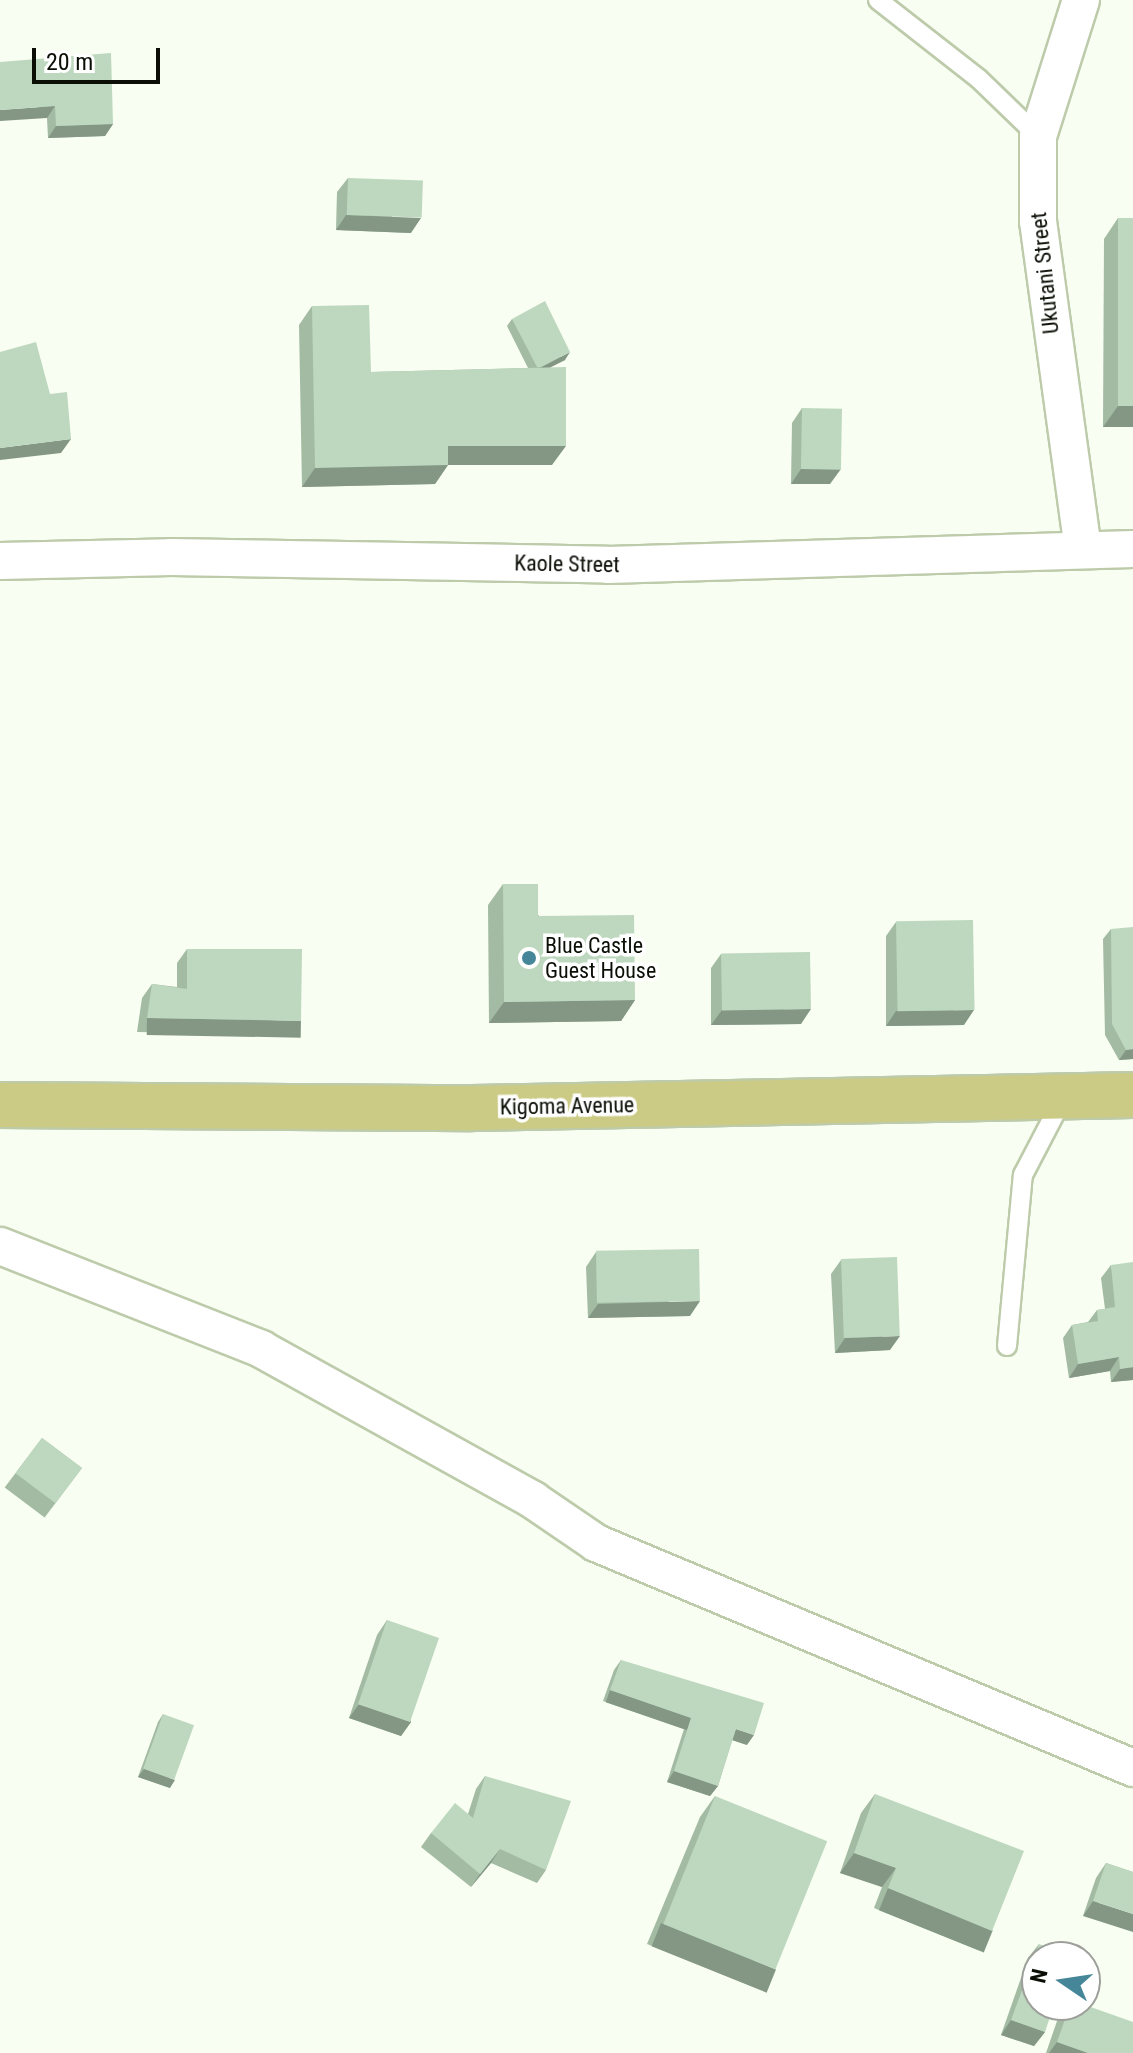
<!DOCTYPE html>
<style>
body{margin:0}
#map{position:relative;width:1133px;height:2053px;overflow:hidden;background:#f8fef1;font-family:"Roboto Condensed",sans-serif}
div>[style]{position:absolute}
.roads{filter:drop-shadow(2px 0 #bdcbab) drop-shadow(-2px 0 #bdcbab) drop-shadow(0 2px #bdcbab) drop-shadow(0 -2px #bdcbab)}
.service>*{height:18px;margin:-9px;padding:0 9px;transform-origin:9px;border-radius:9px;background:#fff}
.minor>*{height:36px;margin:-18px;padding:0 18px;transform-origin:18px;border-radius:18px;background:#fff}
.primary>*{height:44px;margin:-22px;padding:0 22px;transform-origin:22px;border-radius:22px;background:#cbcb85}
.wall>*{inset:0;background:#a3baa3;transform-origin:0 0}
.shaded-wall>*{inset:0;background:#849785;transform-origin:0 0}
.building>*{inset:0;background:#bdd8be;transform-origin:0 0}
.dots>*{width:22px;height:22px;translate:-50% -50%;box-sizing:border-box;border:4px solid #fff;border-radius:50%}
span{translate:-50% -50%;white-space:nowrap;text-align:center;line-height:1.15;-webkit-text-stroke:7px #fff;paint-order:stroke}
.street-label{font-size:22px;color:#0a0e05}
.poi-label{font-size:22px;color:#0a0e05}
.left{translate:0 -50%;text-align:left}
.north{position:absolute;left:1021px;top:1941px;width:80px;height:80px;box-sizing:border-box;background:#fff;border:2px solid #9d9f9b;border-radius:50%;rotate:283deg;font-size:22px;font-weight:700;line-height:32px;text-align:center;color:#0a0e05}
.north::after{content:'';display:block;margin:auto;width:28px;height:36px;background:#458699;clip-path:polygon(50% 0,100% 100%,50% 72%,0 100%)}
.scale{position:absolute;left:32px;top:48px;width:128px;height:36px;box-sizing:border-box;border:4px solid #0a0e05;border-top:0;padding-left:10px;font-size:24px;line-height:28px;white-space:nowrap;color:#0a0e05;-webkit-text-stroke:6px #fff;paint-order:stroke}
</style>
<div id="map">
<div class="roads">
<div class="service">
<div style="left:878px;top:0;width:128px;rotate:38deg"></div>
<div style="left:979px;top:79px;width:82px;rotate:44deg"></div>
<div style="left:1007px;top:1346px;width:172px;rotate:-84.7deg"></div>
<div style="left:1023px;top:1175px;width:87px;rotate:-62.5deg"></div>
</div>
<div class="minor">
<div style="left:1081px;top:0;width:143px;rotate:107.5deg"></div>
<div style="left:1038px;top:136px;width:85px;rotate:90deg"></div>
<div style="left:1038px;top:221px;width:332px;rotate:82.2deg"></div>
<div style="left:0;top:561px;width:171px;rotate:-1.3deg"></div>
<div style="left:171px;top:557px;width:437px;rotate:1deg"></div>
<div style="left:608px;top:565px;width:525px;rotate:-1.75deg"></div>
<div style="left:0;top:1246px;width:281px;rotate:21.5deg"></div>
<div style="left:261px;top:1349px;width:311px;rotate:29deg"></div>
<div style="left:533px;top:1500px;width:76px;rotate:34.3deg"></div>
<div style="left:596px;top:1543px;width:582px;rotate:22.73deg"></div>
</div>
<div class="primary">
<div style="left:0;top:1105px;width:471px;rotate:0.4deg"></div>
<div style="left:471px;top:1108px;width:662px;rotate:-1.12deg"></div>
</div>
</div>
<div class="wall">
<div style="clip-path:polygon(0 62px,113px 124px,105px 136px,48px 138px,47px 118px)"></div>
<div style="clip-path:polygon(348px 178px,411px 233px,336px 230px,337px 192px)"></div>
<div style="clip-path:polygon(1118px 218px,1133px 427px,1103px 427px,1104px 239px)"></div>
<div style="clip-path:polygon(312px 306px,371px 372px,528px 368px,507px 326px,512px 319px,565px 360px,551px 367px,552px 465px,448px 465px,435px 484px,302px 487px,299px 325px)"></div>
<div style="clip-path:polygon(802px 408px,830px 484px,791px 484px,792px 423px)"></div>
<div style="clip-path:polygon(503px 884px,635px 1000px,621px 1021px,489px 1023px,488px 905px)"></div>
<div style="clip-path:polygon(896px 922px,964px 1025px,886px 1026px,886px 936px)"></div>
<div style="clip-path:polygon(1111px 929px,1133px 1059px,1119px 1060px,1105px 1035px,1103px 939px)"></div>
<div style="clip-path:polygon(187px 949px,291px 1035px,137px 1032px,142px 998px,152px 984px,177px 987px,177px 963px)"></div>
<div style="clip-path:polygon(721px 954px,801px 1024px,711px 1025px,711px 968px)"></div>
<div style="clip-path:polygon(596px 1252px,690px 1316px,588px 1318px,586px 1267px)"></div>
<div style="clip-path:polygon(841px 1260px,890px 1350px,835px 1353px,831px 1274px)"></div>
<div style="clip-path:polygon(1111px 1265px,1133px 1380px,1111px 1382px,1110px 1371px,1069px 1378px,1063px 1338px,1072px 1325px,1088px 1322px,1097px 1310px,1105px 1309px,1101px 1278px)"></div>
<div style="left:42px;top:1438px;width:50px;height:62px;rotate:37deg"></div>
<div style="clip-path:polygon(387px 1620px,411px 1722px,401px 1736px,349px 1718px,377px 1635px)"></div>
<div style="clip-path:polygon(621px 1660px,747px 1745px,732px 1740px,718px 1786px,710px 1796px,667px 1782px,684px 1729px,603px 1701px,614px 1670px)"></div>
<div style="clip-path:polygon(163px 1714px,170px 1788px,138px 1777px,158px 1722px)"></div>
<div style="clip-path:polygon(485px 1776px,546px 1870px,537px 1883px,491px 1863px,471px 1887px,421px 1847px,431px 1833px,468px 1814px,476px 1789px)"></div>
<div style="clip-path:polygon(875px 1794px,992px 1931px,978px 1950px,874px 1908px,882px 1887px,840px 1873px,861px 1813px)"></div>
<div style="clip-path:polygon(715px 1796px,761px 1990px,647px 1944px,700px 1817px)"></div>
<div style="clip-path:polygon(1106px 1863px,1133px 1872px,1083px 1916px,1096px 1878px)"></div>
<div style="clip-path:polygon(1039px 1944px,1045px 2032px,1034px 2046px,1001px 2035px,1028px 1958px)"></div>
<div style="clip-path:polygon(1068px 2005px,1085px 2005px,1133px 2053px,1046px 2053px,1057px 2021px)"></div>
</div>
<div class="shaded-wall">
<div style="clip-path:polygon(55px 106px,47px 118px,0 121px,0 110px)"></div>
<div style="clip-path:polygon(113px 124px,105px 136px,48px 138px,56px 126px)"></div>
<div style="clip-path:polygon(346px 215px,421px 218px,411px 233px,336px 230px)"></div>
<div style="clip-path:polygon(570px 352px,565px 360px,533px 376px,538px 369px)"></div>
<div style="clip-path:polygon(1118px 406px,1133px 406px,1133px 427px,1103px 427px)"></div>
<div style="clip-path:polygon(71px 439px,61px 453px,0 460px,0 448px)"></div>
<div style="clip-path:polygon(448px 446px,566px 446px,552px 465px,448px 465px,435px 484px,302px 487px,315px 468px)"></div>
<div style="clip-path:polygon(801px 469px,841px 469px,830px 484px,791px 484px)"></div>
<div style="clip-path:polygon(635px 1000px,621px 1021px,489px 1023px,504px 1002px)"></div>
<div style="clip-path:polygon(811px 1009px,801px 1024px,711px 1025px,722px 1010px)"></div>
<div style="clip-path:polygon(974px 1010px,964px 1025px,886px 1026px,896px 1011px)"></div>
<div style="left:147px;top:1018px;width:154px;height:17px;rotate:1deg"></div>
<div style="clip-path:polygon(1133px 1049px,1133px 1059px,1119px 1060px,1126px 1050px)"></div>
<div style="clip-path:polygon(700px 1301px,690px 1316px,588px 1318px,598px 1304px)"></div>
<div style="clip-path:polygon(900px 1336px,890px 1350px,835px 1353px,845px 1338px)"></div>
<div style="clip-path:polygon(1119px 1357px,1110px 1371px,1069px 1378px,1078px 1364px)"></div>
<div style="clip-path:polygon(1133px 1367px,1133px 1380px,1111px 1382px,1120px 1369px)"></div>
<div style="left:610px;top:1690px;width:86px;height:13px;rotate:19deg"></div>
<div style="clip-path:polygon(359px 1704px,411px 1722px,401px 1736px,349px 1718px)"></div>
<div style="clip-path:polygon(736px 1729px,754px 1735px,747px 1745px,729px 1739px)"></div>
<div style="clip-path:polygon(144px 1769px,175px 1780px,170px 1788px,138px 1777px)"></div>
<div style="clip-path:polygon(674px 1771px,718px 1786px,710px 1796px,667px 1782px)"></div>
<div style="clip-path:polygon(500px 1849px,491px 1863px,471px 1887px,480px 1874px)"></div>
<div style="clip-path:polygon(854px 1853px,896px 1868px,882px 1887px,840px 1873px)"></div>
<div style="left:888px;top:1888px;width:113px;height:24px;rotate:22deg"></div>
<div style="clip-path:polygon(1093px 1901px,1133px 1914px,1133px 1932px,1083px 1916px)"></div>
<div style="left:661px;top:1923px;width:124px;height:25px;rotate:22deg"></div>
<div style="clip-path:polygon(1011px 2020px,1045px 2032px,1034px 2046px,1001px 2035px)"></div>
<div style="clip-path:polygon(1057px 2042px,1088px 2053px,1049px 2053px)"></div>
</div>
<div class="building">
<div style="clip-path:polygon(111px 53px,113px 124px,56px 126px,55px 106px,0 110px,0 62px)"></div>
<div style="left:348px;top:178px;width:75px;height:37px;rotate:2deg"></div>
<div style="left:1118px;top:218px;width:15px;height:188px"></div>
<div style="clip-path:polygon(545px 301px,570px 352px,541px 367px,537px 367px,512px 319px)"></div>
<div style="clip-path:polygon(369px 305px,371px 372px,566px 367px,566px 446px,448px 446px,448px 465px,315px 468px,312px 306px)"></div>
<div style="clip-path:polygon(36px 342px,50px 394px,67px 392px,71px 439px,0 448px,0 352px)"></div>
<div style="left:802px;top:408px;width:40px;height:61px;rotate:1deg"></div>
<div style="clip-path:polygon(503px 884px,538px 884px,538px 916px,634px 915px,635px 1000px,504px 1002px)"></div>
<div style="left:973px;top:920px;width:90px;height:77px;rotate:89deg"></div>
<div style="clip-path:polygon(1133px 927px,1133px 1049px,1126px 1050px,1112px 1024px,1111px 929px)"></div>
<div style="clip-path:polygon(187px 949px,302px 949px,301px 1021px,147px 1018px,152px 984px,187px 989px)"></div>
<div style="left:810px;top:952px;width:57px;height:89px;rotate:89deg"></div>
<div style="left:699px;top:1249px;width:52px;height:103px;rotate:89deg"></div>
<div style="left:897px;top:1257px;width:79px;height:56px;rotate:88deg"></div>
<div style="clip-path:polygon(1133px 1262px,1133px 1367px,1120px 1369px,1119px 1357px,1078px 1364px,1072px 1325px,1098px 1321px,1097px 1310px,1115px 1307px,1111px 1265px)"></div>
<div style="left:42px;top:1438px;width:50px;height:44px;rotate:37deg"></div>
<div style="left:387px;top:1620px;width:55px;height:89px;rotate:19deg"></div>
<div style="clip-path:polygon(621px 1660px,764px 1703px,754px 1735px,736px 1729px,718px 1786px,674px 1771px,691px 1718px,610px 1690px)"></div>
<div style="left:163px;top:1714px;width:33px;height:58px;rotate:20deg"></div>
<div style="clip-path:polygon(485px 1776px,571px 1801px,546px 1870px,500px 1849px,480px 1874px,431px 1833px,455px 1803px,473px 1818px)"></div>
<div style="clip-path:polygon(875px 1794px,1024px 1851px,992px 1931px,888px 1888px,896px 1868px,854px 1853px)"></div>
<div style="left:715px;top:1796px;width:121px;height:138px;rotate:22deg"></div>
<div style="clip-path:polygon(1106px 1863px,1133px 1872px,1133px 1914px,1093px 1901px)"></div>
<div style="clip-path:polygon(1039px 1944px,1072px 1956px,1071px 1957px,1037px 1957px,1037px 2005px,1054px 2005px,1045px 2032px,1011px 2020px)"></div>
<div style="clip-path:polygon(1070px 2005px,1085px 2005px,1133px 2022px,1133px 2053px,1088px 2053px,1057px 2042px)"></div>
</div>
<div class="dots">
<div style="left:529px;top:958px;background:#458699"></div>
</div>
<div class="street-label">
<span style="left:1045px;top:273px;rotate:-96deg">Ukutani Street</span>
<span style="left:567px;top:564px;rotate:1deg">Kaole Street</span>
<span style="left:567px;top:1106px;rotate:-1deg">Kigoma Avenue</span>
</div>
<div class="poi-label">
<span class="left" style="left:545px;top:958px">Blue Castle<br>Guest House</span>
</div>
<div class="north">N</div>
<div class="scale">20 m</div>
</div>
